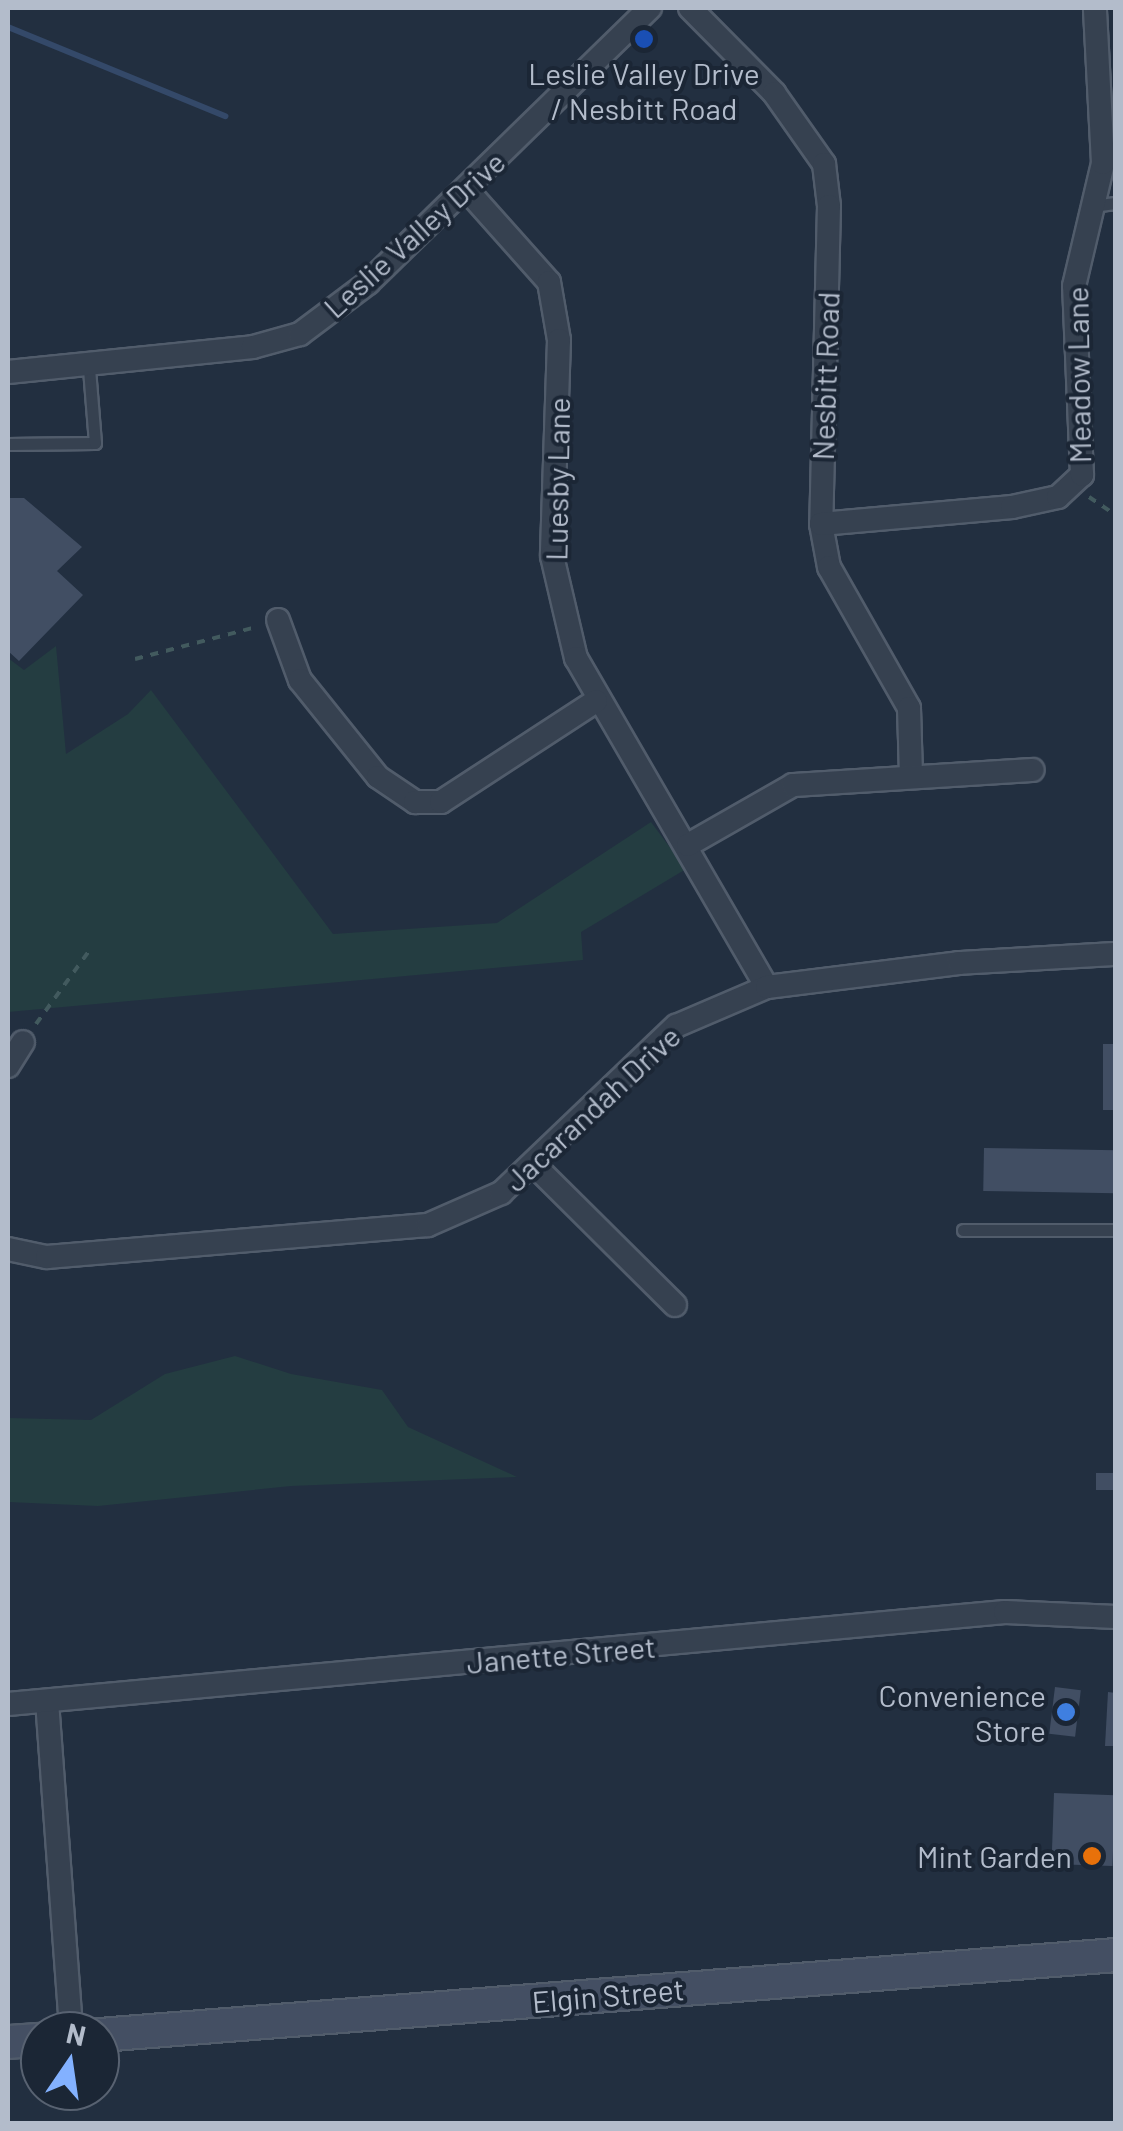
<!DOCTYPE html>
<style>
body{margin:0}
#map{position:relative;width:1123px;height:2131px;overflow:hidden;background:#222f40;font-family:Barlow,sans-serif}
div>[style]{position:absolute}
.green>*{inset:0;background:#243d41}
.stream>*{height:6px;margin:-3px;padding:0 3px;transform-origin:3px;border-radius:3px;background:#344969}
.building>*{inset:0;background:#414e63;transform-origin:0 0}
.path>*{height:4px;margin-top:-2px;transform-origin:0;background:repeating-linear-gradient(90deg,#425a5e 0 8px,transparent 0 16px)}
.roads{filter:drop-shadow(2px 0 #515c6b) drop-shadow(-2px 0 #515c6b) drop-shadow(0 2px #515c6b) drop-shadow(0 -2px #515c6b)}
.lane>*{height:11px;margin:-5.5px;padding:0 5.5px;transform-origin:5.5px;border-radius:5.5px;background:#364150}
.street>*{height:22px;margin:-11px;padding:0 11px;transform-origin:11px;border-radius:11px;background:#364150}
.secondary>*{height:32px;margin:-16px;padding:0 16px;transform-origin:16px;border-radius:16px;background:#444f63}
.dots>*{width:28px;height:28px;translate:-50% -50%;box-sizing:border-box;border:5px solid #1b2635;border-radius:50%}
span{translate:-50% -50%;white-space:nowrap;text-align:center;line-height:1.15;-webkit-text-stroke:8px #1b2635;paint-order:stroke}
.poi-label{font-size:30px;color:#b3bccb}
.right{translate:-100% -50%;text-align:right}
.street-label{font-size:30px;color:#b3bccb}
.frame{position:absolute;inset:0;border:10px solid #b3bccb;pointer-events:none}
.north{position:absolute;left:20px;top:2011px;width:100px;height:100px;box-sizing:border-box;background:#1b2635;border:2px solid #586271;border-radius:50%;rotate:13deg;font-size:28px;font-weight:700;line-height:40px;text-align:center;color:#b3bccb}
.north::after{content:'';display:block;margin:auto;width:35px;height:45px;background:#83b1ff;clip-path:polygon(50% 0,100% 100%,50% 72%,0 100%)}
</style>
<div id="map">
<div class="green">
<div style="clip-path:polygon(56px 646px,66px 754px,128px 714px,151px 690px,333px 934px,497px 923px,651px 822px,686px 869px,581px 932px,583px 960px,8px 1012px,8px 658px,24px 670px)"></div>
<div style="clip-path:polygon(235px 1356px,291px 1374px,382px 1390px,408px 1427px,517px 1477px,291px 1486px,98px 1506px,8px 1502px,8px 1418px,91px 1420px,165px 1374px)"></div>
</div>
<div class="stream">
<div style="left:8px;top:27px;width:235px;rotate:22.3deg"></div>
</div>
<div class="building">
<div style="clip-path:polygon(8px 498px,24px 498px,82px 547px,57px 571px,83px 595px,19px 661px,8px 651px)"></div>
<div style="left:1103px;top:1044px;width:13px;height:66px"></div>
<div style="left:984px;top:1148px;width:132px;height:43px;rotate:1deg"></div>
<div style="left:1096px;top:1473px;width:20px;height:17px"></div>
<div style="left:1055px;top:1687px;width:26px;height:47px;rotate:7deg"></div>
<div style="clip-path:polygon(1108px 1692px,1116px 1693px,1116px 1746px,1105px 1746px)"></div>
<div style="left:1054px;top:1793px;width:61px;height:71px;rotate:2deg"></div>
</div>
<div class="path">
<div style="left:1089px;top:497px;width:32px;rotate:34deg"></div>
<div style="left:135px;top:659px;width:125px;rotate:-14.8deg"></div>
<div style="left:36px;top:1024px;width:95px;rotate:-54deg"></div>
</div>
<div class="roads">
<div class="lane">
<div style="left:1091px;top:206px;width:25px;rotate:-7deg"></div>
<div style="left:8px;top:444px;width:87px;rotate:-0.7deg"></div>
<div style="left:95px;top:443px;width:75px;rotate:-94.6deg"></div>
<div style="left:963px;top:1230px;width:153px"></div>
</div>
<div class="street">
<div style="left:690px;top:8px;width:120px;rotate:45.3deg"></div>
<div style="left:774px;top:93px;width:87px;rotate:54.8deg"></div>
<div style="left:824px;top:164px;width:42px;rotate:83.2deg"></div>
<div style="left:829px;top:206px;width:318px;rotate:91.4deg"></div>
<div style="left:821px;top:524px;width:44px;rotate:79.5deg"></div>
<div style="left:829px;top:567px;width:162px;rotate:60.4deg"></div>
<div style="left:909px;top:708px;width:66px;rotate:88.3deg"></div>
<div style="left:467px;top:190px;width:123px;rotate:48.3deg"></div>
<div style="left:549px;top:282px;width:59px;rotate:80.2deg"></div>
<div style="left:559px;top:340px;width:216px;rotate:91.9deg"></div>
<div style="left:552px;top:556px;width:105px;rotate:76.8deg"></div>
<div style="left:576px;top:658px;width:380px;rotate:59.9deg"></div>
<div style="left:8px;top:372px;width:246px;rotate:-5.8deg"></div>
<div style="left:253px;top:347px;width:49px;rotate:-15.5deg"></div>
<div style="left:300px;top:334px;width:85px;rotate:-36.9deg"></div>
<div style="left:368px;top:283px;width:394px;rotate:-44.3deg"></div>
<div style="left:821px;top:524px;width:192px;rotate:-5.1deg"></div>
<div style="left:1012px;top:507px;width:47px;rotate:-12.3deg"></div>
<div style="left:1058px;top:497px;width:33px;rotate:-43deg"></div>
<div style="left:1082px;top:475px;width:189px;rotate:-92.4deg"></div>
<div style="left:1074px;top:286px;width:126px;rotate:-76.7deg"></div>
<div style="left:1103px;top:163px;width:155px;rotate:-93deg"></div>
<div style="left:278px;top:620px;width:64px;rotate:69.9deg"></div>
<div style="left:300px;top:680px;width:124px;rotate:51.2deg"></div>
<div style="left:378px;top:777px;width:45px;rotate:34deg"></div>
<div style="left:415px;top:802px;width:26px"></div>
<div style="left:441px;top:802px;width:185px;rotate:-33.1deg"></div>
<div style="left:688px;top:845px;width:121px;rotate:-29.7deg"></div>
<div style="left:793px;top:785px;width:240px;rotate:-3.6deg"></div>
<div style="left:8px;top:1066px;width:28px;rotate:-58deg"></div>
<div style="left:533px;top:1164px;width:200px;rotate:44.8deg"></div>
<div style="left:8px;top:1249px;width:40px;rotate:12deg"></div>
<div style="left:47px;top:1257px;width:382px;rotate:-4.8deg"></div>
<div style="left:428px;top:1225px;width:80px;rotate:-23.7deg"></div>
<div style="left:501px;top:1193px;width:242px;rotate:-43.7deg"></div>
<div style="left:676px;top:1026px;width:99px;rotate:-23.2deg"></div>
<div style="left:767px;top:987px;width:193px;rotate:-7.1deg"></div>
<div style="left:959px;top:963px;width:157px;rotate:-3.3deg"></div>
<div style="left:47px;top:1701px;width:331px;rotate:85.8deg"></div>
<div style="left:8px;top:1704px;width:1001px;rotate:-5.27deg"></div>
<div style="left:1005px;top:1612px;width:111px;rotate:2.6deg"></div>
</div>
<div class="secondary">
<div style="left:100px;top:2035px;width:1019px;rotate:-4.5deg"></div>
<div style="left:8px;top:2042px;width:32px;rotate:-4deg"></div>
</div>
</div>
<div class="dots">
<div style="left:644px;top:39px;background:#1a4fb4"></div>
<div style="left:1066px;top:1712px;background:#3f7fe0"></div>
<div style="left:1092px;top:1856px;background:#e8710a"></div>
</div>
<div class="poi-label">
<span style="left:644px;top:90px">Leslie Valley Drive<br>/ Nesbitt Road</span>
<span class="right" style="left:1046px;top:1712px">Convenience<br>Store</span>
<span class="right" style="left:1072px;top:1856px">Mint Garden</span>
</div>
<div class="street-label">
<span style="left:414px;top:234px;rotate:-42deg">Leslie Valley Drive</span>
<span style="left:1078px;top:375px;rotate:-91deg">Meadow Lane</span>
<span style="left:825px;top:376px;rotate:-88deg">Nesbitt Road</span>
<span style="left:557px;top:479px;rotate:-89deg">Luesby Lane</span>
<span style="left:592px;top:1108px;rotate:-43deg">Jacarandah Drive</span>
<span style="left:561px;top:1654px;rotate:-5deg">Janette Street</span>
<span style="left:608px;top:1995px;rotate:-5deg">Elgin Street</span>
</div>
<div class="frame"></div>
<div class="north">N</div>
</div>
